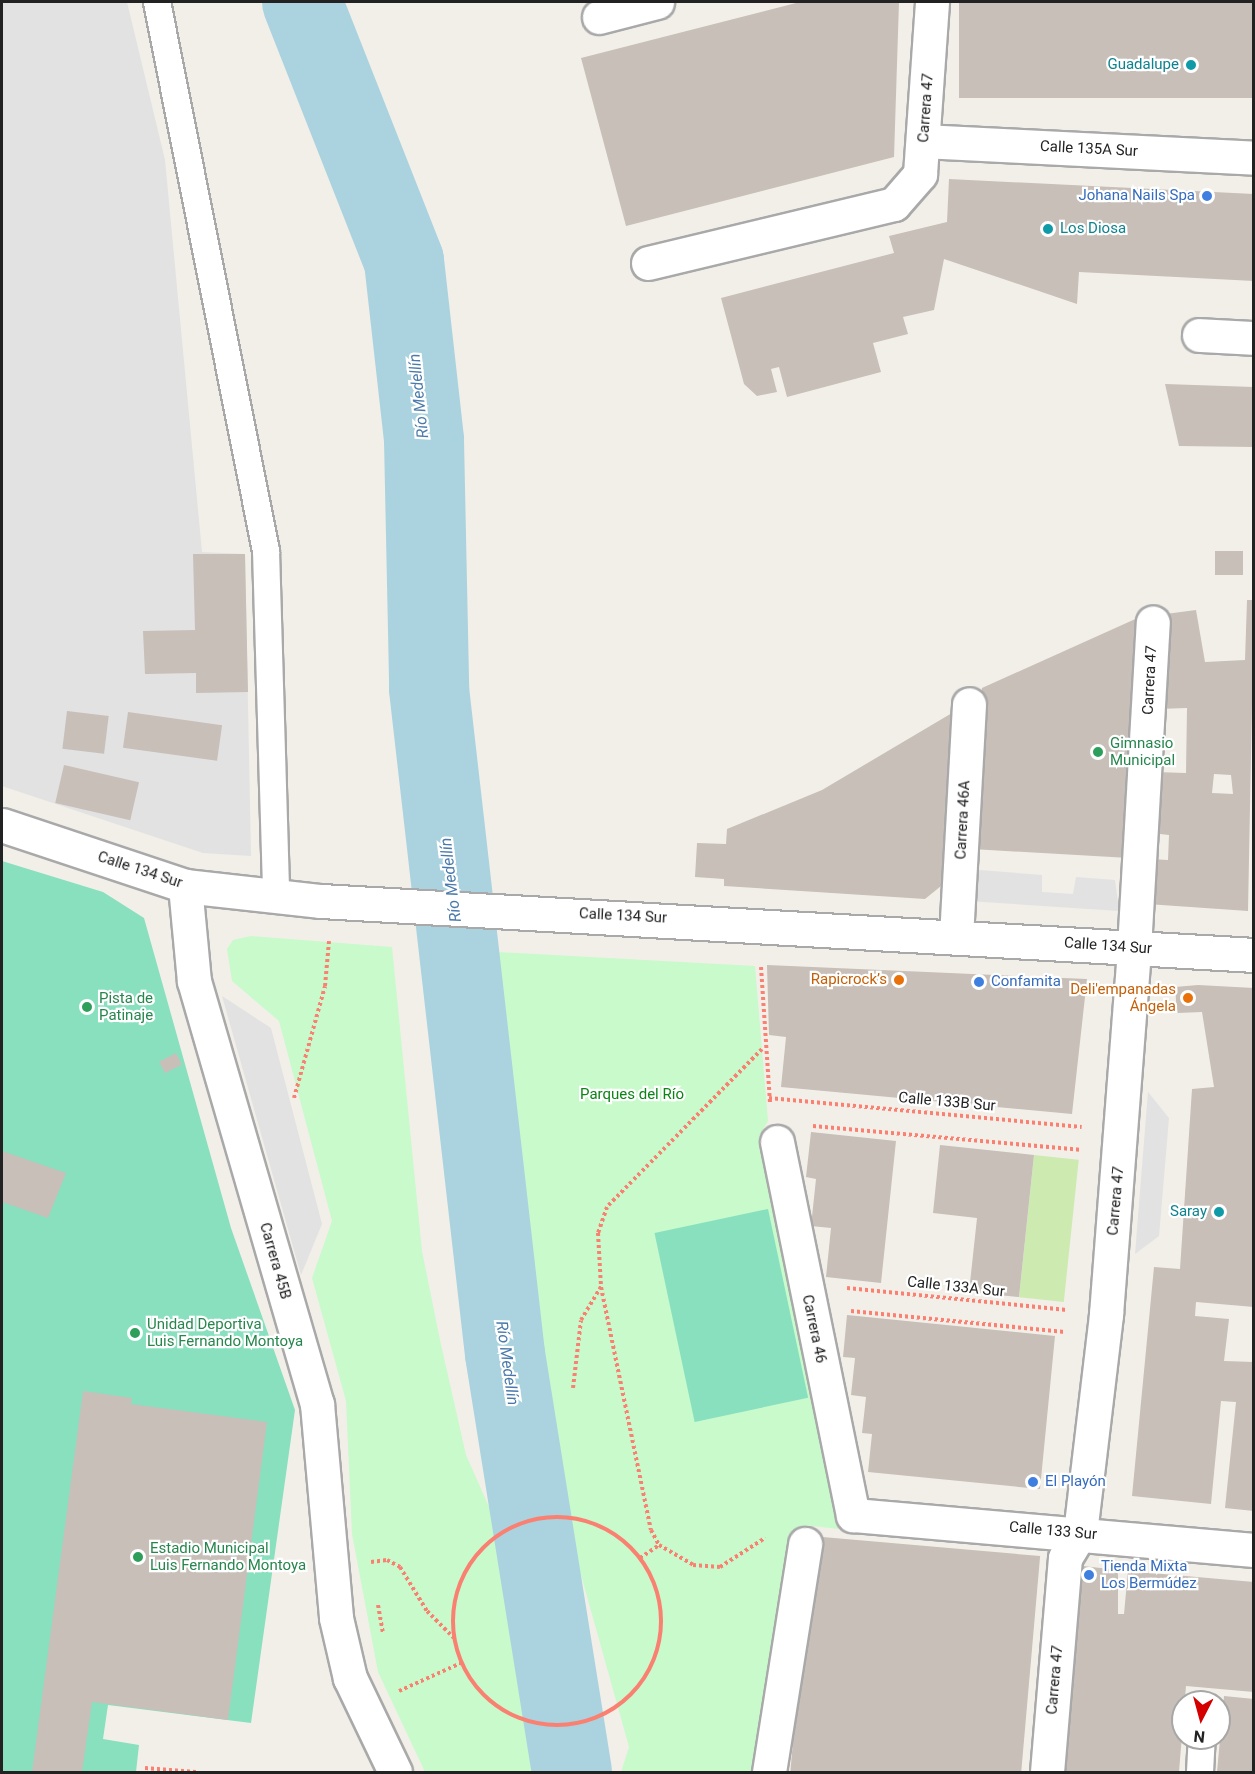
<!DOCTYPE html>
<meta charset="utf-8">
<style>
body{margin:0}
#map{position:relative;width:1255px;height:1774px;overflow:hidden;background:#f2efe9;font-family:Roboto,sans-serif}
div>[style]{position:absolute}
.grass>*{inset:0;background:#cdebb0;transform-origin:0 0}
.park>*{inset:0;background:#c8facc}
.pitch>*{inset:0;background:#88e0be;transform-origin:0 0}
.parking>*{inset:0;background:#e2e2e2}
.river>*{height:80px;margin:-40px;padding:0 40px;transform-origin:40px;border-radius:40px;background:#aad3df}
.building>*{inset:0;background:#c7bfb8;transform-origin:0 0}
.path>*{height:4px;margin-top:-2px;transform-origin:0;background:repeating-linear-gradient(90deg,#fa8072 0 3px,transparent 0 6px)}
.path>.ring{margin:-2px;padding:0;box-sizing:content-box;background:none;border:4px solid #fa8072;border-radius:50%}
.roads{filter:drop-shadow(2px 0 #a9a9a9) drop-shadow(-2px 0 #a9a9a9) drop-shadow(0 2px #a9a9a9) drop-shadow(0 -2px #a9a9a9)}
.service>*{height:26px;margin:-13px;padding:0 13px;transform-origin:13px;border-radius:13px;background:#fff}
.pedestrian>*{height:33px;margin:-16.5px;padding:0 16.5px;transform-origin:16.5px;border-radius:16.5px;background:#fff}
.minor>*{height:33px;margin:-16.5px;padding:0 16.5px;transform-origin:16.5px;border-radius:16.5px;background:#fff}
.tertiary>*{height:33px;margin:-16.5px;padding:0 16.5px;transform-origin:16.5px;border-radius:16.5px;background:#fff}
.dots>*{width:16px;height:16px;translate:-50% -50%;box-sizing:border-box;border:3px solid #fff;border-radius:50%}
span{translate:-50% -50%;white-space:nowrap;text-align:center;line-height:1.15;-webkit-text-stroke:4.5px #fff;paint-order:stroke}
.culture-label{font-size:15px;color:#0d838f}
.right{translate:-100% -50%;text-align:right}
.left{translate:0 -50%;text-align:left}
.street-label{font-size:15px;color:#222}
.shop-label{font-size:15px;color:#366cbe}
.leisure-label{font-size:15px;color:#27864d}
.food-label{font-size:15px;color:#c56008}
.park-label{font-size:15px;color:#0c8416}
.water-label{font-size:16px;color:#4a7aab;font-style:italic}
.frame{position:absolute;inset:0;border:3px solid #222;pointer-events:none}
.north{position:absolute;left:1171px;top:1690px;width:60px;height:60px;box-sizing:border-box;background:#fff;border:2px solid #a7a7a7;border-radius:50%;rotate:186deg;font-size:16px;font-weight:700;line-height:24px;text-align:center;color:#222}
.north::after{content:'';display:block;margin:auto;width:21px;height:27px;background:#d40000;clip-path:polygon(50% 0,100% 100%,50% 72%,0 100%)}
</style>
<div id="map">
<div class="grass">
<div style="left:1034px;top:1155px;width:45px;height:143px;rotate:6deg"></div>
</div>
<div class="park">
<div style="clip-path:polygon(251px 936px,392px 947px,422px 1251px,440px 1340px,466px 1455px,536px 1613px,563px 1772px,425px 1772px,378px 1672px,352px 1534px,346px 1401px,312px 1278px,332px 1221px,279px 1021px,232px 981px,227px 949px,233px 940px)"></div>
<div style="clip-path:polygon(479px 951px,755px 966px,768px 1121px,759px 1136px,839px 1529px,803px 1525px,764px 1772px,621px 1772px,629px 1747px,559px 1496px)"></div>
</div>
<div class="pitch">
<div style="clip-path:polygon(2px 861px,103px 892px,144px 918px,231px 1228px,295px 1410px,251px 1723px,108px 1705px,103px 1739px,139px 1745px,136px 1772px,2px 1772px)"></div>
<div style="left:768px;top:1209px;width:193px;height:116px;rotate:78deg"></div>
</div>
<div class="parking">
<div style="clip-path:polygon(2px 2px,127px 2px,165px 160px,202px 552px,245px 554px,251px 856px,203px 853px,2px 786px)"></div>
<div style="clip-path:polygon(979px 870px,1042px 875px,1042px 892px,1073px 894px,1076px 877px,1115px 880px,1119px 911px,968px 901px,969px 877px)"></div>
<div style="clip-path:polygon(222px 996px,271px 1028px,322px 1224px,301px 1275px)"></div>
<div style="clip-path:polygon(1148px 1092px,1169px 1118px,1159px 1236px,1135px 1254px)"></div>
</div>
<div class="river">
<div style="left:302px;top:2px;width:278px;rotate:68.5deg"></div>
<div style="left:404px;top:261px;width:180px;rotate:83.6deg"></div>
<div style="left:424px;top:440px;width:249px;rotate:88.8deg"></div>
<div style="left:429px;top:689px;width:669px;rotate:83.48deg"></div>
<div style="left:505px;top:1354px;width:423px;rotate:80.9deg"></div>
</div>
<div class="building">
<div style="clip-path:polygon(800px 2px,899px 2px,894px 157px,626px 226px,581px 58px)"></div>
<div style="left:959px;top:2px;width:295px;height:96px"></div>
<div style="clip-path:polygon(949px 179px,1254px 194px,1254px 281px,1079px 272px,1077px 304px,944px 259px,934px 310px,903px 317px,908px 334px,873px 343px,881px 372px,787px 397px,779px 367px,771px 369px,777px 392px,757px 396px,744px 384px,721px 298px,894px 253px,889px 236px,947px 222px)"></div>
<div style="clip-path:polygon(1165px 384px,1254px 387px,1254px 447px,1179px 446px)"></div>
<div style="left:1215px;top:551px;width:28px;height:24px"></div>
<div style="clip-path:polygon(193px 554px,245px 554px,248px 692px,196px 693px,196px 673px,145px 674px,143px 631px,195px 630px)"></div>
<div style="clip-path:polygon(evenodd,1247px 600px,1254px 600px,1248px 911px,1147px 904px,1150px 859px,1168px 860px,1169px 835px,1151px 833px,1155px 772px,1186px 773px,1187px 708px,1157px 709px,1158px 615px,1196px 610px,1205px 662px,1245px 660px,1247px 600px,1214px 774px,1231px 775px,1233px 794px,1212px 793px,1214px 774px)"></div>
<div style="clip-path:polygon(1142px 616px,1129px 858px,972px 849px,982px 688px)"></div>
<div style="left:67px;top:711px;width:42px;height:38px;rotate:7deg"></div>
<div style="left:128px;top:712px;width:95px;height:36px;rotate:8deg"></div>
<div style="clip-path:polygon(952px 713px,941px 886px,925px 899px,724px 886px,724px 879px,695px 877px,697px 843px,726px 844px,727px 829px,822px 790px)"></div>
<div style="left:64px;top:765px;width:77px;height:39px;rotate:13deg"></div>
<div style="clip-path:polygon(767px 965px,1087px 979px,1072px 1114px,781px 1087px,786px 1037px,769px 1035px)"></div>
<div style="clip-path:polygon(1198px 985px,1254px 988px,1254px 1307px,1196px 1302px,1195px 1316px,1229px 1319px,1224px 1361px,1254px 1362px,1254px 1511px,1225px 1508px,1236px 1402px,1221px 1401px,1211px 1504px,1132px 1496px,1154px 1267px,1180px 1269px,1192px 1089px,1214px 1087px,1202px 1012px,1177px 1013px,1175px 987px)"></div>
<div style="left:176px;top:1053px;width:13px;height:19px;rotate:63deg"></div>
<div style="clip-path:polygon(811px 1132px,896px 1141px,881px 1283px,826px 1277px,831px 1228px,811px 1226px,816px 1179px,806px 1177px)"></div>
<div style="clip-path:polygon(940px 1145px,1034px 1155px,1019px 1297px,969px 1292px,977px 1218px,933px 1213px)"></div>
<div style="clip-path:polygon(2px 1151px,66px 1173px,48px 1218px,2px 1202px)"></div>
<div style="clip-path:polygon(847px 1315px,1055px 1336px,1040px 1489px,868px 1472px,872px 1434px,862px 1433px,866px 1397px,851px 1395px,855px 1358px,843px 1357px)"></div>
<div style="clip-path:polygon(83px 1391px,132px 1398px,131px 1404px,267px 1422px,228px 1720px,92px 1702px,82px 1772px,32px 1772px)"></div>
<div style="left:811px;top:1536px;width:230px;height:237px;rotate:5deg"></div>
<div style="clip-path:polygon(1083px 1566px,1118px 1570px,1118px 1614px,1124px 1614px,1128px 1571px,1254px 1582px,1254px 1692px,1186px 1686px,1179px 1772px,1065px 1772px)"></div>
<div style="clip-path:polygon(1224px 1696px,1254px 1699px,1254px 1772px,1217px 1772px)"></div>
</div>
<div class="path">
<div style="left:761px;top:967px;width:136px;rotate:86.2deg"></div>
<div style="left:762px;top:1049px;width:221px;rotate:134.5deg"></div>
<div style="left:607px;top:1207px;width:28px;rotate:109deg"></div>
<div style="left:598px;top:1233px;width:54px;rotate:86.8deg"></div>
<div style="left:601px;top:1287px;width:248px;rotate:78.4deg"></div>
<div style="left:651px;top:1530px;width:17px;rotate:62deg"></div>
<div style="left:659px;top:1545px;width:39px;rotate:30deg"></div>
<div style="left:693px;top:1565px;width:27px;rotate:4deg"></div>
<div style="left:720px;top:1567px;width:54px;rotate:-32.8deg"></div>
<div style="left:294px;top:1098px;width:116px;rotate:-74.5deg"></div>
<div style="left:325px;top:986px;width:45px;rotate:-84.9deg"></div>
<div style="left:769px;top:1098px;width:314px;rotate:5.3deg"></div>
<div style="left:813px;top:1126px;width:268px;rotate:5.1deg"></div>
<div style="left:847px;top:1288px;width:221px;rotate:5.7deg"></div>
<div style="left:851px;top:1311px;width:215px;rotate:5.6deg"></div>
<div style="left:573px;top:1388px;width:68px;rotate:-83.3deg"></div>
<div style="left:581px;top:1320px;width:39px;rotate:-59deg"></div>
<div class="ring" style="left:453px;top:1517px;width:204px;height:204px"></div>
<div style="left:640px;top:1558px;width:23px;rotate:-34deg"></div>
<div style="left:371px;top:1562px;width:16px;rotate:-7deg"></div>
<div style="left:387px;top:1560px;width:15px;rotate:28deg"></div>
<div style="left:400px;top:1567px;width:52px;rotate:58.5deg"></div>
<div style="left:427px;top:1611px;width:38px;rotate:45deg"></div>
<div style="left:378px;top:1605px;width:28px;rotate:80deg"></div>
<div style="left:399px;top:1691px;width:68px;rotate:-24.3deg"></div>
<div style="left:145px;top:1768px;width:51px;rotate:4.5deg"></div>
</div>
<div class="roads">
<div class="service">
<div style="left:157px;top:2px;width:560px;rotate:78.77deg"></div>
<div style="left:266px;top:551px;width:346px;rotate:88.3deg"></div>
<div style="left:1200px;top:1772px;width:34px;rotate:-87deg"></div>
</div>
<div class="pedestrian">
<div style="left:956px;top:937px;width:233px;rotate:-86.8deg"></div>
<div style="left:1134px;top:948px;width:326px;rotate:-86.7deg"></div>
<div style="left:769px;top:1772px;width:231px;rotate:-81deg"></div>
</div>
<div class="minor">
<div style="left:599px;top:17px;width:60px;rotate:-14.5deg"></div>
<div style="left:924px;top:141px;width:330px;rotate:2.9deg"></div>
<div style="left:648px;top:263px;width:253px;rotate:-13.5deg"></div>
<div style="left:894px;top:204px;width:40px;rotate:-49deg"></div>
<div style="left:920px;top:174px;width:172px;rotate:-86deg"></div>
<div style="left:1199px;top:335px;width:55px;rotate:3.1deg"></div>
<div style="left:777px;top:1142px;width:381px;rotate:78.5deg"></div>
<div style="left:853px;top:1515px;width:403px;rotate:5deg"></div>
<div style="left:1047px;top:1772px;width:215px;rotate:-85.2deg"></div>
<div style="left:1065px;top:1558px;width:29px;rotate:-59deg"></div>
<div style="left:1080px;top:1533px;width:221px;rotate:-83.2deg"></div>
<div style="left:1106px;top:1314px;width:367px;rotate:-85.6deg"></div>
</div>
<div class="tertiary">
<div style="left:2px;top:825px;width:193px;rotate:18.4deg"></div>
<div style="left:185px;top:886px;width:137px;rotate:6.3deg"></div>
<div style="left:321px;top:901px;width:935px;rotate:3.31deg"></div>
<div style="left:185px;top:886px;width:95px;rotate:84.6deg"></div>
<div style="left:194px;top:981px;width:441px;rotate:73.8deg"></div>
<div style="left:317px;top:1404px;width:215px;rotate:84.9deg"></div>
<div style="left:336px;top:1618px;width:62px;rotate:76.9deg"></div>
<div style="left:350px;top:1678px;width:104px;rotate:64.4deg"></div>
</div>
</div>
<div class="dots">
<div style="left:1191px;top:65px;background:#0f9aa8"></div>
<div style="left:1207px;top:196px;background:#3f7fe0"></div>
<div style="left:1048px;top:229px;background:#0f9aa8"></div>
<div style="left:1098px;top:752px;background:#2e9e5b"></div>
<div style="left:899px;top:980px;background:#e8710a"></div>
<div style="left:979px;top:982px;background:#3f7fe0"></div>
<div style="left:1188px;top:998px;background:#e8710a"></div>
<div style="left:87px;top:1007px;background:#2e9e5b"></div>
<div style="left:1219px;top:1212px;background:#0f9aa8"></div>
<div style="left:135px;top:1333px;background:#2e9e5b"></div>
<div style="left:1033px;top:1482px;background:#3f7fe0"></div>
<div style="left:138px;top:1557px;background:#2e9e5b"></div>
<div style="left:1089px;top:1575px;background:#3f7fe0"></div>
</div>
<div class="culture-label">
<span class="right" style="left:1179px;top:65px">Guadalupe</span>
<span class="left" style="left:1060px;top:229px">Los Diosa</span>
<span class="right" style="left:1207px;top:1212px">Saray</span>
</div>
<div class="street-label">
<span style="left:926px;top:108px;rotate:-86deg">Carrera 47</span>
<span style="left:1089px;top:149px;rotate:3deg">Calle 135A Sur</span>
<span style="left:1150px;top:680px;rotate:-87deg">Carrera 47</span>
<span style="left:963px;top:820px;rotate:-87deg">Carrera 46A</span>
<span style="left:140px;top:870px;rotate:18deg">Calle 134 Sur</span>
<span style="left:623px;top:916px;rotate:3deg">Calle 134 Sur</span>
<span style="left:1108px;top:946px;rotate:4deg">Calle 134 Sur</span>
<span style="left:947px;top:1102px;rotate:5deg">Calle 133B Sur</span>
<span style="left:1116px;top:1201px;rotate:-85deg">Carrera 47</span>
<span style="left:275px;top:1261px;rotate:74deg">Carrera 45B</span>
<span style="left:956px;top:1287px;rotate:6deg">Calle 133A Sur</span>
<span style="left:814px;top:1329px;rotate:78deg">Carrera 46</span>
<span style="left:1053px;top:1531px;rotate:5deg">Calle 133 Sur</span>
<span style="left:1055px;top:1680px;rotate:-85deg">Carrera 47</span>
</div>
<div class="shop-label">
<span class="right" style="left:1195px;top:196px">Johana Nails Spa</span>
<span class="left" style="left:991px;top:982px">Confamita</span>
<span class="left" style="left:1045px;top:1482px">El Playón</span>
<span class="left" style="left:1101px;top:1575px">Tienda Mixta<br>Los Bermúdez</span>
</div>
<div class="leisure-label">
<span class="left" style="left:1110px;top:752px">Gimnasio<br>Municipal</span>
<span class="left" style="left:99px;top:1007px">Pista de<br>Patinaje</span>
<span class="left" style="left:147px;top:1333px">Unidad Deportiva<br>Luis Fernando Montoya</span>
<span class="left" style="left:150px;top:1557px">Estadio Municipal<br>Luis Fernando Montoya</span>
</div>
<div class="food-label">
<span class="right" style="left:887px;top:980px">Rapicrock’s</span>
<span class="right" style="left:1176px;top:998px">Deli'empanadas<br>Ángela</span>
</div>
<div class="park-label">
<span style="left:632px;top:1095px">Parques del Río</span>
</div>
<div class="water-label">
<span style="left:419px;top:396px;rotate:-96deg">Río Medellín</span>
<span style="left:451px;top:880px;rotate:-97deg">Río Medellín</span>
<span style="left:507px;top:1363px;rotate:82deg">Río Medellín</span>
</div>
<div class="frame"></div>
<div class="north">N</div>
</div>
